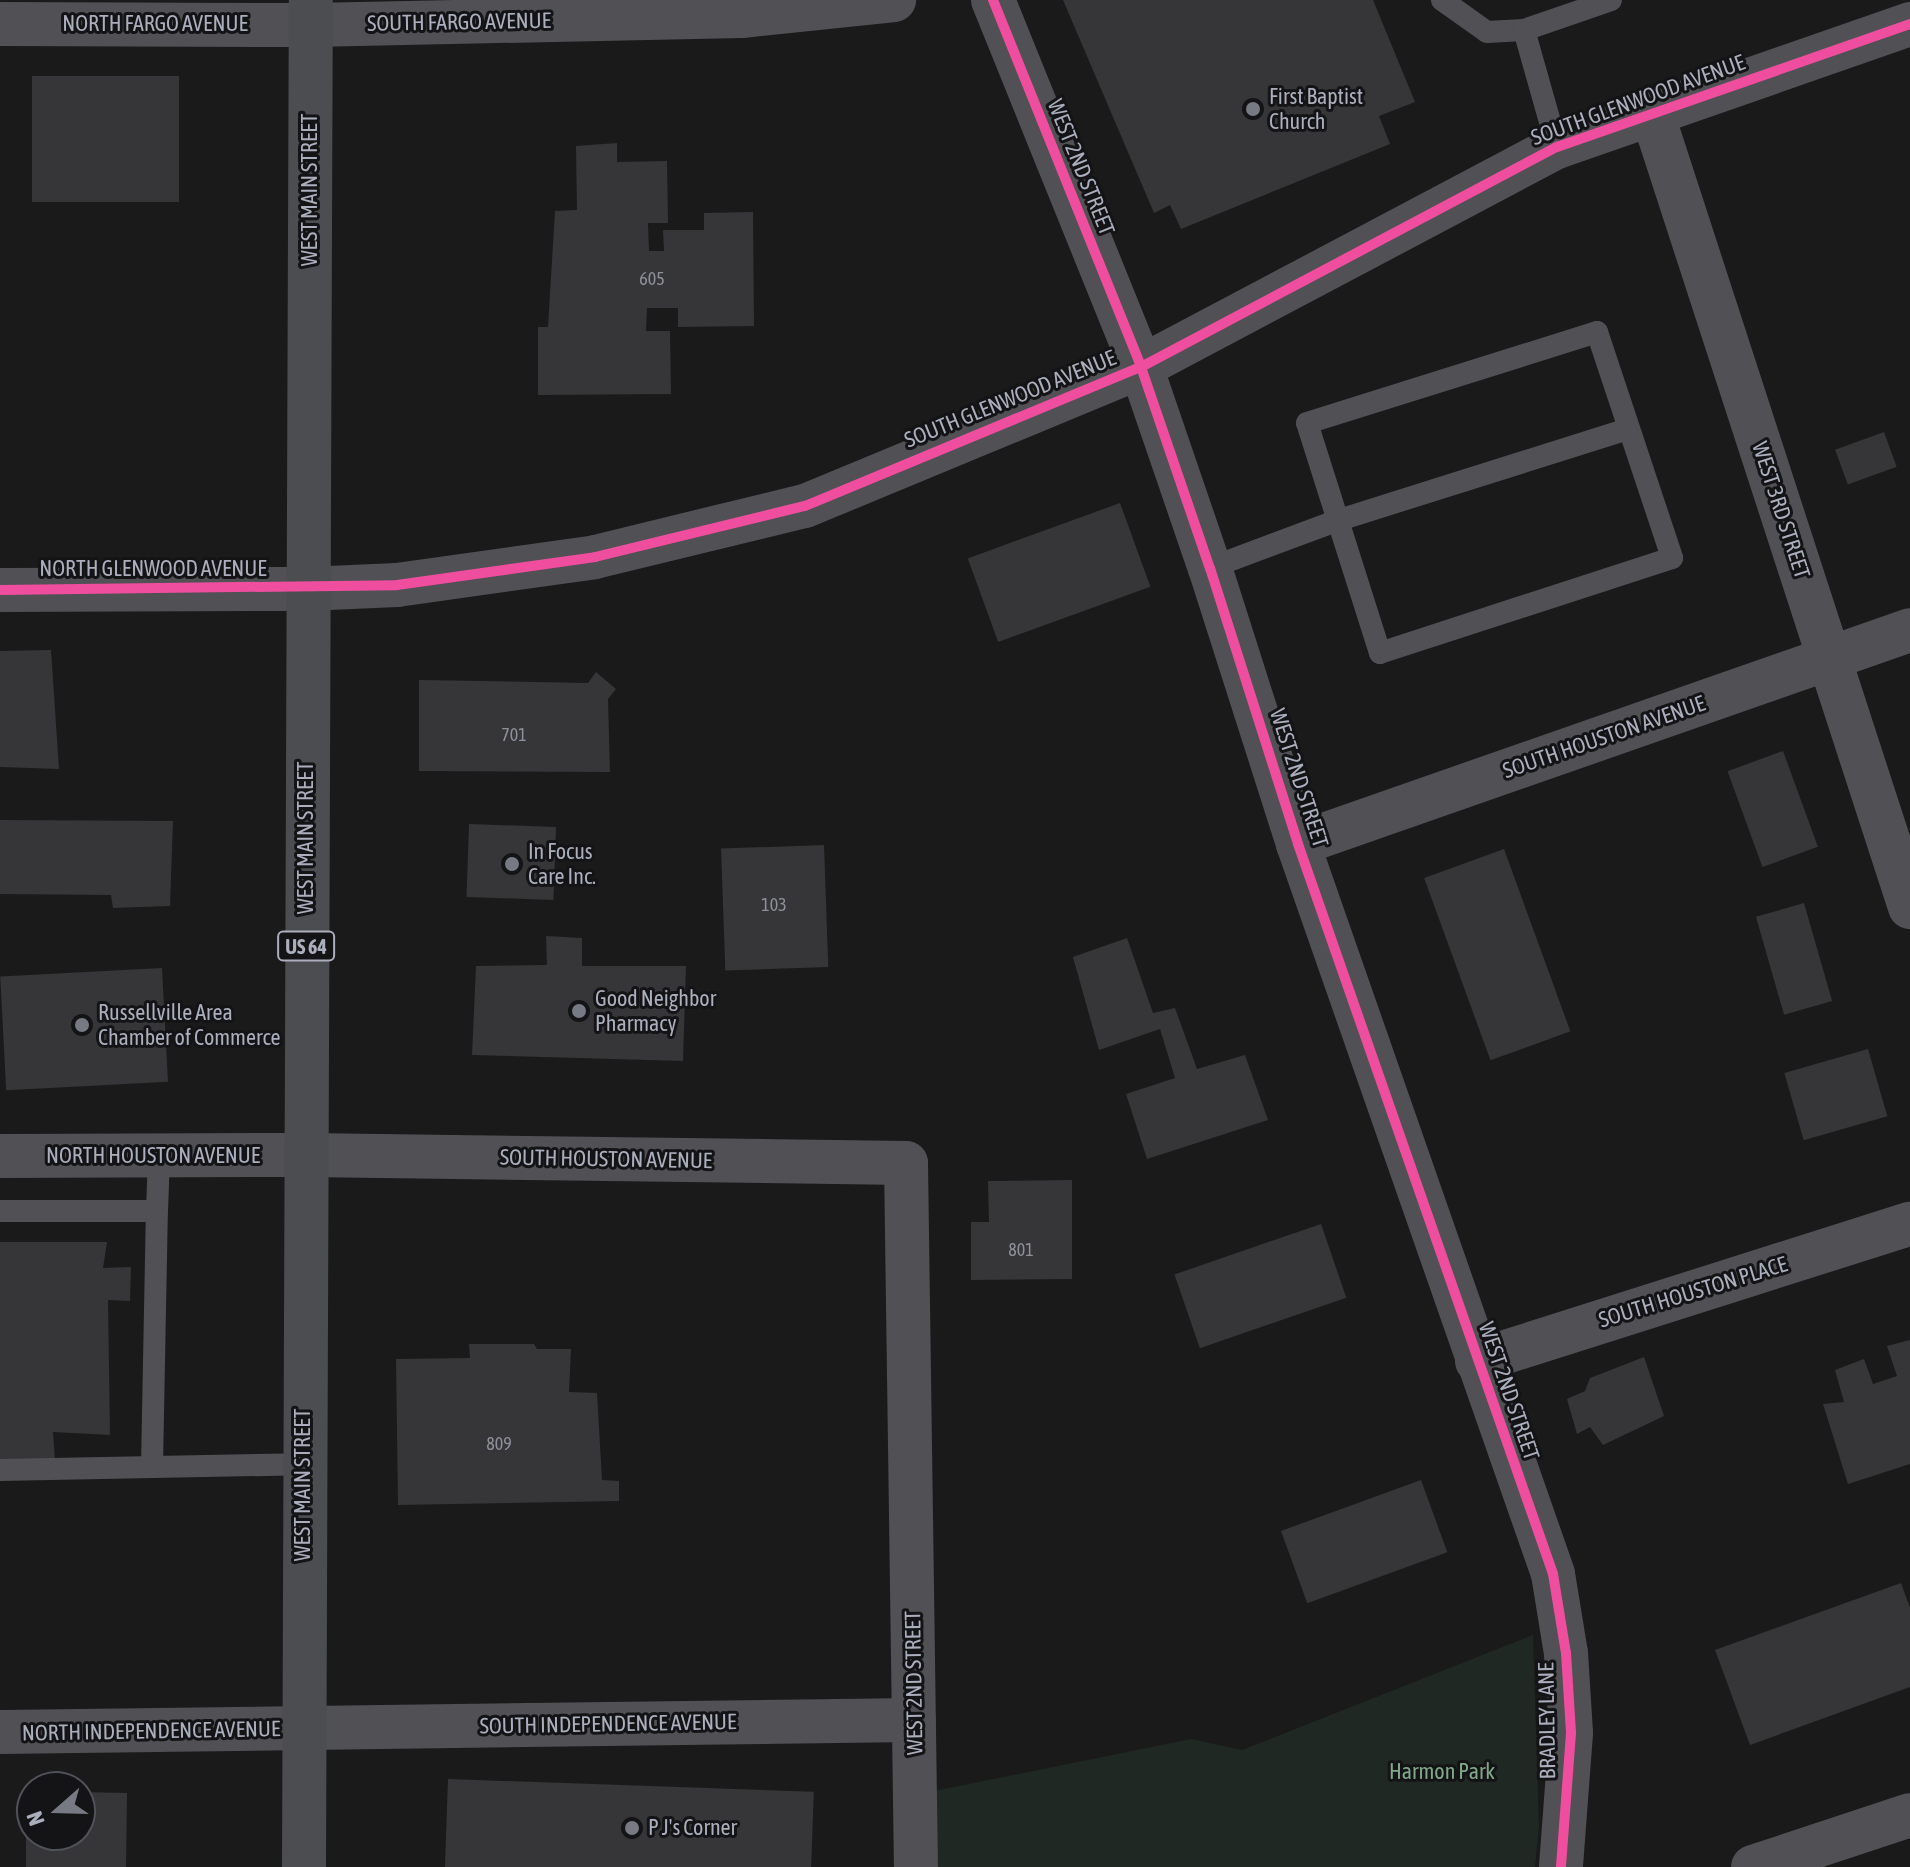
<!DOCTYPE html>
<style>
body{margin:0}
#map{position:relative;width:1910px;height:1867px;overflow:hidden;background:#1a1a1a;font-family:"Asap Condensed",sans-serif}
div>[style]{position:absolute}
.green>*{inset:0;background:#1f2822}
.building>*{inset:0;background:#363638;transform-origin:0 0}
.service>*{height:22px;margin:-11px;padding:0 11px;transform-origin:11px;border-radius:11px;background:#505055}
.minor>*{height:44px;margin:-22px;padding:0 22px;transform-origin:22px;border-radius:22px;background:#505055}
.tertiary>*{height:44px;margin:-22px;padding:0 22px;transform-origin:22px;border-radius:22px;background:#505055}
.primary>*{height:44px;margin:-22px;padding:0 22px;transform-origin:22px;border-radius:22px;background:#4c4d50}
.cycleway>*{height:10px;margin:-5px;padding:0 5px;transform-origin:5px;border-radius:5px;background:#ef4d9e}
.dots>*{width:22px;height:22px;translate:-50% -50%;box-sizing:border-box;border:4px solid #141417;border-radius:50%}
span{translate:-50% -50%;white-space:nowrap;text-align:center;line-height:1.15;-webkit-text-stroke:6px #141417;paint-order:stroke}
.number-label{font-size:18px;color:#8e909b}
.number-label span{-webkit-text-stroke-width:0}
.shield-label span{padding:2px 6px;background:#141417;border:2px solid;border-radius:6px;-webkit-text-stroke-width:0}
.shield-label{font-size:20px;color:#abaebc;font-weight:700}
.street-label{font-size:22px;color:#abaebc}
.poi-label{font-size:22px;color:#abaebc}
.left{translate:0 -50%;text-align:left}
.park-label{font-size:22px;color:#81a888}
.north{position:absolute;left:16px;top:1771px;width:80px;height:80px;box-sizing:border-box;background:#141417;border:2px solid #505259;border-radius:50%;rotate:250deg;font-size:22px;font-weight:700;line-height:32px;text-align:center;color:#abaebc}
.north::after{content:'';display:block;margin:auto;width:28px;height:36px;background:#787a83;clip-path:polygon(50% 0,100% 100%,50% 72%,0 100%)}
</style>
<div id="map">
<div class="green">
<div style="clip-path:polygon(1533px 1635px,1539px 1826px,1535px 1867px,935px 1867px,934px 1791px,1191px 1739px,1242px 1750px)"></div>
</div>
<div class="building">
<div style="clip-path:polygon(1063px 0,1373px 0,1415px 102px,1379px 116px,1390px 144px,1181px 229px,1170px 205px,1154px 213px)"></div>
<div style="left:179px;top:76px;width:126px;height:147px;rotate:90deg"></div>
<div style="clip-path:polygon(617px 143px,617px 162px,667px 161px,668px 223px,648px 223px,649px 251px,664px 251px,663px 230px,704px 230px,704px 213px,753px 212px,754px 326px,678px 327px,678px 308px,647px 308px,646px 331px,670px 331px,671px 394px,538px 395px,538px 327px,548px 327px,555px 211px,577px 210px,576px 146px)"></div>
<div style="left:1884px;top:432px;width:37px;height:52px;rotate:70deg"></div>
<div style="left:1120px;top:503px;width:89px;height:162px;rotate:70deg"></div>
<div style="clip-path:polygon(51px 650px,59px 769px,0 767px,0 651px)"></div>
<div style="clip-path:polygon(596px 672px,616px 689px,608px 699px,610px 772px,419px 771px,419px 680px,588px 683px)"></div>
<div style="left:1783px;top:751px;width:102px;height:59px;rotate:70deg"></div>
<div style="clip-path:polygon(0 820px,173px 821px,170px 906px,113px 908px,111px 895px,0 894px)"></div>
<div style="left:556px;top:827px;width:73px;height:87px;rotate:92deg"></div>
<div style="left:824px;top:845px;width:122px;height:103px;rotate:88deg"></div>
<div style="left:1504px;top:849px;width:194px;height:85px;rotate:70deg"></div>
<div style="left:1804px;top:903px;width:102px;height:50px;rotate:74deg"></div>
<div style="clip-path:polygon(546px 936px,582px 938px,582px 966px,686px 966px,683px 1061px,472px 1055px,476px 966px,547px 965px)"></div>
<div style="clip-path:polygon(1127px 938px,1153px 1013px,1175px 1008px,1197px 1069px,1245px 1055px,1268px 1120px,1147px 1159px,1126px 1094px,1175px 1078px,1160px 1029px,1099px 1050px,1073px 957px)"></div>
<div style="left:162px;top:968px;width:114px;height:162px;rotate:87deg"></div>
<div style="left:1868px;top:1049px;width:70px;height:87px;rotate:74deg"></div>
<div style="clip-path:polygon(1072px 1180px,1072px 1279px,971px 1280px,971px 1222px,989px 1222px,988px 1181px)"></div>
<div style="left:1321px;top:1224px;width:78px;height:155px;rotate:71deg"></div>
<div style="clip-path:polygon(0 1242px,107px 1242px,103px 1268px,131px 1267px,130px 1301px,108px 1300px,110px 1435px,53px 1432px,55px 1461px,0 1466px)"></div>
<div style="clip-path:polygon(1910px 1340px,1910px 1464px,1848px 1484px,1823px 1404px,1844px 1402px,1835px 1370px,1864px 1359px,1873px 1384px,1897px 1376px,1887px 1346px)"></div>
<div style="clip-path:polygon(469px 1344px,534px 1344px,537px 1349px,571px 1349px,569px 1392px,597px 1393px,602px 1480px,619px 1481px,619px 1501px,398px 1505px,396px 1359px,470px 1358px)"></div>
<div style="clip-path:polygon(1644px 1357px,1664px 1416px,1603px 1445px,1590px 1427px,1577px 1434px,1567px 1399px,1585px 1391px,1590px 1378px)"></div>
<div style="left:1421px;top:1480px;width:77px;height:149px;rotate:70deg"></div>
<div style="clip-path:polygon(1901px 1583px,1910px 1608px,1910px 1687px,1750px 1745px,1715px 1650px)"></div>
<div style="left:448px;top:1779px;width:366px;height:88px;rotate:2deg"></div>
<div style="clip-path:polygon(26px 1791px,32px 1791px,32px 1835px,80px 1835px,80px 1792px,127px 1793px,126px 1867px,26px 1867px)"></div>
</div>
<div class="service">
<div style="left:1442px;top:0;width:55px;rotate:35.4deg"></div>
<div style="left:1487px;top:32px;width:37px;rotate:-3deg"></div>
<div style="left:1524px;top:30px;width:92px;rotate:-19deg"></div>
<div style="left:1524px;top:30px;width:122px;rotate:74.2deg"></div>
<div style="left:1597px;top:332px;width:238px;rotate:71.6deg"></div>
<div style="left:1672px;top:558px;width:307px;rotate:162deg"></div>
<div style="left:1380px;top:653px;width:241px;rotate:-107.6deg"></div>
<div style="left:1307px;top:423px;width:304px;rotate:-17.4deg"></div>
<div style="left:1210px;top:568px;width:134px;rotate:-20.5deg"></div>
<div style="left:1336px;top:521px;width:306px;rotate:-17.5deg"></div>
<div style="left:0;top:1211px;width:157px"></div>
<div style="left:157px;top:1211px;width:55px;rotate:-87.9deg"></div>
<div style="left:152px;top:1466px;width:255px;rotate:-88.9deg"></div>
<div style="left:0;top:1470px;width:303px;rotate:-1.1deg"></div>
</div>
<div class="minor">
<div style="left:0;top:24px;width:311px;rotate:0.2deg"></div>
<div style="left:311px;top:25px;width:431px;rotate:-1.2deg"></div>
<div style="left:742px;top:16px;width:153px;rotate:-6deg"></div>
<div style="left:1652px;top:113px;width:835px;rotate:72deg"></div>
<div style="left:1141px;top:367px;width:213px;rotate:71.1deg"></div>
<div style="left:1210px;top:568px;width:290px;rotate:72.3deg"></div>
<div style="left:1298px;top:844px;width:773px;rotate:70.74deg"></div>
<div style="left:0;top:590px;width:306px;rotate:-0.2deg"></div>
<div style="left:1298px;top:844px;width:648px;rotate:-19.27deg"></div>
<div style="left:0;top:1156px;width:306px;rotate:-0.2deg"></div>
<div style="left:306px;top:1155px;width:600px;rotate:0.76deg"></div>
<div style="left:906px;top:1163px;width:704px;rotate:89.19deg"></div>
<div style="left:1477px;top:1361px;width:454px;rotate:-17.6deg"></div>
<div style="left:0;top:1732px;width:914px;rotate:-0.75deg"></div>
<div style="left:1753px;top:1867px;width:165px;rotate:-18.3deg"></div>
</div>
<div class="tertiary">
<div style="left:993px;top:0;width:396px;rotate:68deg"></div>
<div style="left:306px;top:589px;width:91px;rotate:-2.5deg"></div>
<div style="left:397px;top:585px;width:200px;rotate:-8deg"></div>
<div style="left:595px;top:557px;width:216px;rotate:-13.7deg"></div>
<div style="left:805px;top:506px;width:364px;rotate:-22.5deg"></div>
<div style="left:1141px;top:367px;width:471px;rotate:-27.9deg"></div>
<div style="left:1557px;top:147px;width:374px;rotate:-19.2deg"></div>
<div style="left:1553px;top:1574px;width:80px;rotate:80.7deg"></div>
<div style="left:1566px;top:1653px;width:80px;rotate:86.4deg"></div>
<div style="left:1571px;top:1733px;width:134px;rotate:94.3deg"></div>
</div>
<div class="primary">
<div style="left:304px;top:1867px;width:1867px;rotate:-89.79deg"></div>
</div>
<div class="cycleway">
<div style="left:993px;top:0;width:396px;rotate:68deg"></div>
<div style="left:1141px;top:367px;width:213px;rotate:71.1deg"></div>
<div style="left:1210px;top:568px;width:290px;rotate:72.3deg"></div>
<div style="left:1298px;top:844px;width:773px;rotate:70.74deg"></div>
<div style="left:1553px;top:1574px;width:80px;rotate:80.7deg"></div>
<div style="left:1566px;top:1653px;width:80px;rotate:86.4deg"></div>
<div style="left:1571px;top:1733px;width:134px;rotate:94.3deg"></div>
<div style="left:0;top:590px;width:397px;rotate:-0.7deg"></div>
<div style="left:397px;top:585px;width:200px;rotate:-8deg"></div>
<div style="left:595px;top:557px;width:216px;rotate:-13.7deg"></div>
<div style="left:805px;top:506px;width:364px;rotate:-22.5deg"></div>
<div style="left:1141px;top:367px;width:471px;rotate:-27.9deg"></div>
<div style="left:1557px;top:147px;width:374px;rotate:-19.2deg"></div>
</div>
<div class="dots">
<div style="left:1253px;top:109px;background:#787a83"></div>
<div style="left:512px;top:864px;background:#787a83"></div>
<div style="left:579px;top:1011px;background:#787a83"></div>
<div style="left:82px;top:1025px;background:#787a83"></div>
<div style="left:632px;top:1828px;background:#787a83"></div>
</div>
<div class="number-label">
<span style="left:652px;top:279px">605</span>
<span style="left:514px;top:735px">701</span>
<span style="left:774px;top:905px">103</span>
<span style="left:1021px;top:1250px">801</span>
<span style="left:499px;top:1444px">809</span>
</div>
<div class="shield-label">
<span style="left:306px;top:946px">US 64</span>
</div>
<div class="street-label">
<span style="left:459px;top:22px;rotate:-1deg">SOUTH FARGO AVENUE</span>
<span style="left:155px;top:24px">NORTH FARGO AVENUE</span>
<span style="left:1638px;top:100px;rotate:-20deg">SOUTH GLENWOOD AVENUE</span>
<span style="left:1081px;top:167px;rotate:68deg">WEST 2ND STREET</span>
<span style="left:310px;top:190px;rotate:-90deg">WEST MAIN STREET</span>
<span style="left:1010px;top:399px;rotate:-22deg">SOUTH GLENWOOD AVENUE</span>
<span style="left:1781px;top:510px;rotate:72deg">WEST 3RD STREET</span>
<span style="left:153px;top:569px">NORTH GLENWOOD AVENUE</span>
<span style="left:1604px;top:737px;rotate:-19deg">SOUTH HOUSTON AVENUE</span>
<span style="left:1299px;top:778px;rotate:72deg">WEST 2ND STREET</span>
<span style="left:306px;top:838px;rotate:-90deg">WEST MAIN STREET</span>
<span style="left:153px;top:1156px">NORTH HOUSTON AVENUE</span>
<span style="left:606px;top:1159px;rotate:1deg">SOUTH HOUSTON AVENUE</span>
<span style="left:1693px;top:1292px;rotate:-17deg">SOUTH HOUSTON PLACE</span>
<span style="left:1509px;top:1391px;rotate:71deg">WEST 2ND STREET</span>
<span style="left:303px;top:1485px;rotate:-90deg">WEST MAIN STREET</span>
<span style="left:914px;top:1683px;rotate:-91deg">WEST 2ND STREET</span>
<span style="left:1547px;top:1721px;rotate:-91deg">BRADLEY LANE</span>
<span style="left:608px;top:1724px;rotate:-1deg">SOUTH INDEPENDENCE AVENUE</span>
<span style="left:151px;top:1731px;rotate:-1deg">NORTH INDEPENDENCE AVENUE</span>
</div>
<div class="poi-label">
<span class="left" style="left:1269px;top:109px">First Baptist<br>Church</span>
<span class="left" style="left:528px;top:864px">In Focus<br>Care Inc.</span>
<span class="left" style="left:595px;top:1011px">Good Neighbor<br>Pharmacy</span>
<span class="left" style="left:98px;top:1025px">Russellville Area<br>Chamber of Commerce</span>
<span class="left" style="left:648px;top:1828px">P J's Corner</span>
</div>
<div class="park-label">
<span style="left:1442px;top:1772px">Harmon Park</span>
</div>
<div class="north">N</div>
</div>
